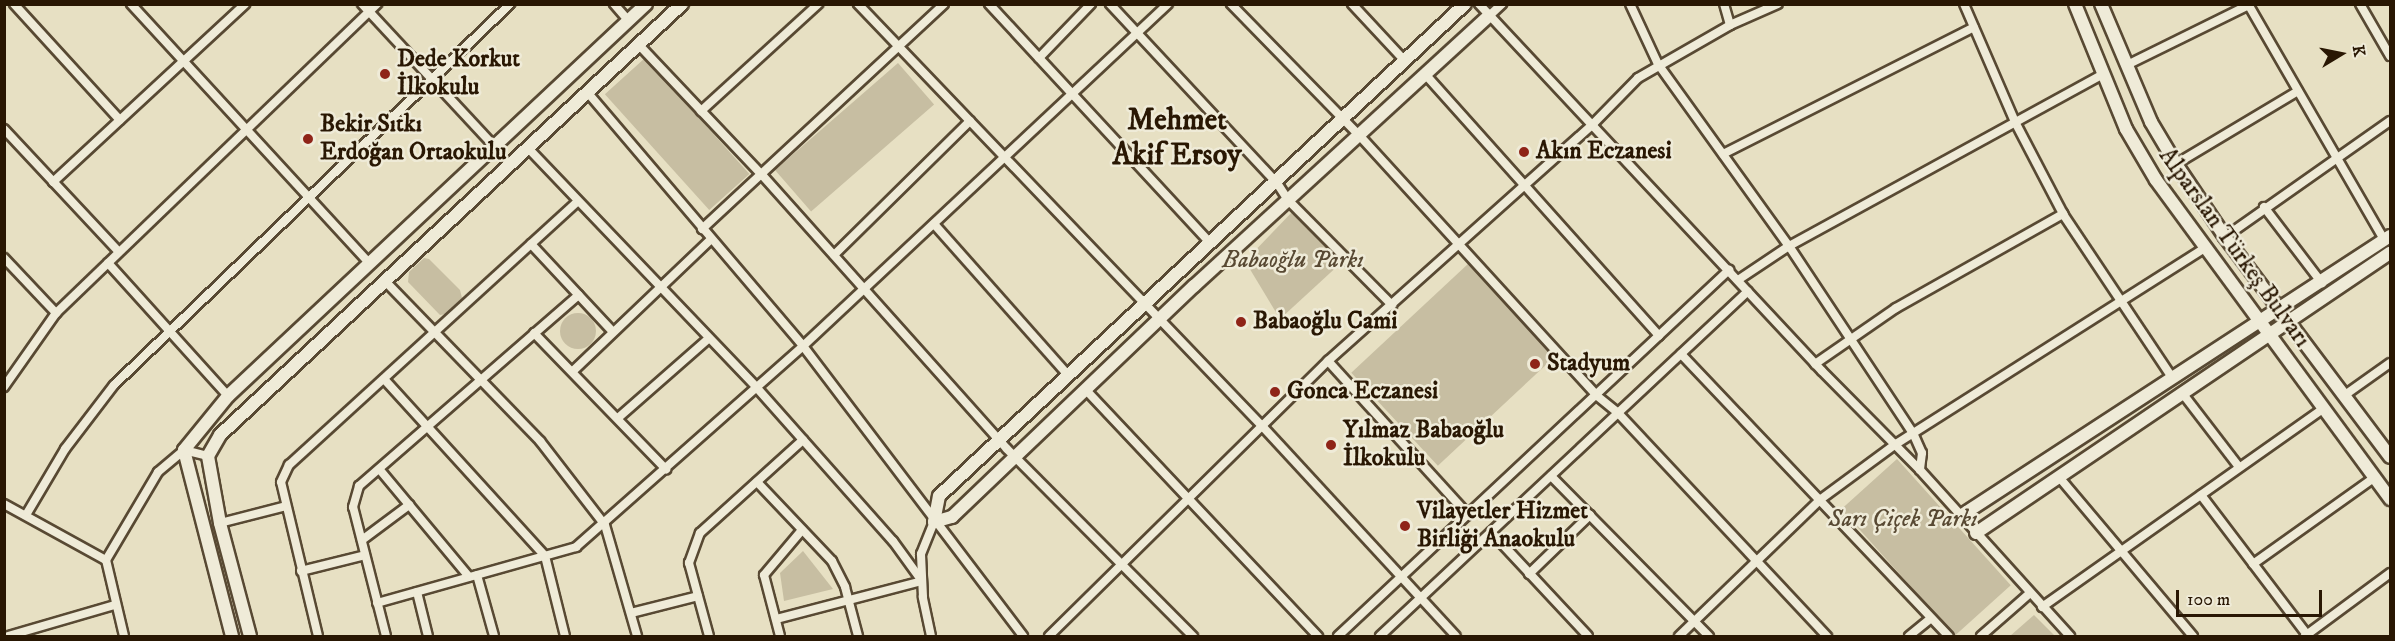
<!DOCTYPE html>
<meta charset="utf-8">
<style>
body{margin:0}
#map{position:relative;width:2395px;height:641px;overflow:hidden;background:#e7e0c3;font-family:"IM FELL DW Pica",serif}
div>[style]{position:absolute}
.green>*{inset:0;background:#c7bea2;transform-origin:0 0}
.round{border-radius:50%}
.roads{filter:drop-shadow(2px 0 #584933) drop-shadow(-2px 0 #584933) drop-shadow(0 2px #584933) drop-shadow(0 -2px #584933)}
.street>*{height:8px;margin:-4px;padding:0 4px;transform-origin:4px;border-radius:4px;background:#efebd8}
.secondary>*{height:12px;margin:-6px;padding:0 6px;transform-origin:6px;border-radius:6px;background:#efebd8}
.dots>*{width:16px;height:16px;translate:-50% -50%;box-sizing:border-box;border:3px solid #efebd8;border-radius:50%}
span{translate:-50% -50%;white-space:nowrap;text-align:center;line-height:1.15;-webkit-text-stroke:5px #efebd8;paint-order:stroke}
.poi-label{font-size:24px;color:#291703;font-weight:700}
.left{translate:0 -50%;text-align:left}
.street-label{font-size:24px;color:#291703}
.park-label{font-size:24px;color:#584933;font-style:italic}
.district-label{font-size:30px;color:#291703;font-weight:700}
.frame{position:absolute;inset:0;border:6px solid #291703;pointer-events:none}
.north{position:absolute;left:2311px;top:24px;width:60px;height:60px;-webkit-text-stroke:4px #efebd8;paint-order:stroke;rotate:80deg;font-size:16px;font-weight:700;line-height:24px;text-align:center;color:#291703}
.north::after{content:'';display:block;margin:auto;width:21px;height:27px;background:#291703;clip-path:polygon(50% 0,100% 100%,50% 72%,0 100%)}
.scale{position:absolute;left:2176px;top:590px;width:146px;height:27px;box-sizing:border-box;border:3px solid #291703;border-top:0;padding-left:8px;font-size:18px;line-height:21px;white-space:nowrap;color:#291703;-webkit-text-stroke:4px #efebd8;paint-order:stroke}
</style>
<div id="map">
<div class="green">
<div style="left:645px;top:58px;width:156px;height:54px;rotate:48deg"></div>
<div style="left:898px;top:63px;width:55px;height:163px;rotate:49deg"></div>
<div style="clip-path:polygon(1294px 210px,1342px 262px,1280px 319px,1245px 261px)"></div>
<div style="clip-path:polygon(424px 258px,429px 259px,460px 290px,462px 298px,446px 314px,440px 315px,408px 282px,409px 272px)"></div>
<div style="left:1469px;top:263px;width:127px;height:161px;rotate:47deg"></div>
<div class="round" style="left:560px;top:313px;width:36px;height:36px"></div>
<div style="left:1897px;top:459px;width:170px;height:75px;rotate:48deg"></div>
<div style="clip-path:polygon(803px 551px,833px 589px,784px 601px,780px 573px)"></div>
<div style="clip-path:polygon(2034px 615px,2055px 636px,2010px 636px)"></div>
</div>
<div class="roads">
<div class="street">
<div style="left:14px;top:4px;width:157px;rotate:47.6deg"></div>
<div style="left:131px;top:4px;width:352px;rotate:47.4deg"></div>
<div style="left:362px;top:4px;width:194px;rotate:47.1deg"></div>
<div style="left:614px;top:4px;width:23px;rotate:49deg"></div>
<div style="left:858px;top:4px;width:586px;rotate:46.25deg"></div>
<div style="left:1263px;top:427px;width:284px;rotate:47.3deg"></div>
<div style="left:989px;top:4px;width:327px;rotate:47.2deg"></div>
<div style="left:1110px;top:4px;width:245px;rotate:47deg"></div>
<div style="left:1277px;top:183px;width:20px;rotate:57deg"></div>
<div style="left:1288px;top:200px;width:148px;rotate:45.3deg"></div>
<div style="left:1231px;top:4px;width:183px;rotate:45.7deg"></div>
<div style="left:1359px;top:135px;width:352px;rotate:47.6deg"></div>
<div style="left:1596px;top:395px;width:28px;rotate:39deg"></div>
<div style="left:1618px;top:413px;width:306px;rotate:46.9deg"></div>
<div style="left:1352px;top:4px;width:78px;rotate:47.1deg"></div>
<div style="left:1479px;top:4px;width:502px;rotate:46.94deg"></div>
<div style="left:1822px;top:371px;width:139px;rotate:45.3deg"></div>
<div style="left:1920px;top:470px;width:224px;rotate:47.9deg"></div>
<div style="left:1630px;top:4px;width:66px;rotate:65deg"></div>
<div style="left:1658px;top:64px;width:224px;rotate:54.3deg"></div>
<div style="left:1789px;top:246px;width:224px;rotate:56.5deg"></div>
<div style="left:1913px;top:433px;width:22px;rotate:66deg"></div>
<div style="left:1922px;top:453px;width:17px;rotate:97deg"></div>
<div style="left:1724px;top:4px;width:22px;rotate:74deg"></div>
<div style="left:1964px;top:4px;width:129px;rotate:66.6deg"></div>
<div style="left:2015px;top:122px;width:104px;rotate:62.4deg"></div>
<div style="left:2063px;top:214px;width:198px;rotate:56.3deg"></div>
<div style="left:2248px;top:4px;width:272px;rotate:60deg"></div>
<div style="left:2360px;top:4px;width:60px;rotate:60deg"></div>
<div style="left:1489px;top:16px;width:18px;rotate:-43deg"></div>
<div style="left:639px;top:45px;width:180px;rotate:46.6deg"></div>
<div style="left:763px;top:176px;width:366px;rotate:48.2deg"></div>
<div style="left:1007px;top:449px;width:264px;rotate:45.2deg"></div>
<div style="left:1039px;top:58px;width:75px;rotate:-46.1deg"></div>
<div style="left:2127px;top:65px;width:136px;rotate:-26.2deg"></div>
<div style="left:1425px;top:74px;width:351px;rotate:48.2deg"></div>
<div style="left:588px;top:93px;width:332px;rotate:49.6deg"></div>
<div style="left:803px;top:346px;width:364px;rotate:52.8deg"></div>
<div style="left:701px;top:111px;width:159px;rotate:-42.4deg"></div>
<div style="left:4px;top:129px;width:168px;rotate:46.9deg"></div>
<div style="left:528px;top:148px;width:332px;rotate:46.3deg"></div>
<div style="left:757px;top:388px;width:205px;rotate:48.4deg"></div>
<div style="left:893px;top:541px;width:49px;rotate:54.1deg"></div>
<div style="left:922px;top:581px;width:151px;rotate:165.4deg"></div>
<div style="left:1723px;top:154px;width:281px;rotate:-26.8deg"></div>
<div style="left:2176px;top:164px;width:142px;rotate:-30.9deg"></div>
<div style="left:53px;top:182px;width:262px;rotate:-42.8deg"></div>
<div style="left:2264px;top:207px;width:96px;rotate:52.7deg"></div>
<div style="left:934px;top:224px;width:203px;rotate:48.4deg"></div>
<div style="left:702px;top:229px;width:330px;rotate:-42.9deg"></div>
<div style="left:2225px;top:237px;width:202px;rotate:-35.1deg"></div>
<div style="left:531px;top:244px;width:120px;rotate:47deg"></div>
<div style="left:834px;top:255px;width:191px;rotate:-44.6deg"></div>
<div style="left:4px;top:258px;width:76px;rotate:46.6deg"></div>
<div style="left:108px;top:263px;width:179px;rotate:47.9deg"></div>
<div style="left:1738px;top:280px;width:61px;rotate:-33.7deg"></div>
<div style="left:1789px;top:246px;width:358px;rotate:-28.7deg"></div>
<div style="left:385px;top:281px;width:223px;rotate:45.9deg"></div>
<div style="left:540px;top:441px;width:106px;rotate:52.3deg"></div>
<div style="left:605px;top:525px;width:116px;rotate:73.9deg"></div>
<div style="left:534px;top:333px;width:190px;rotate:45.9deg"></div>
<div style="left:1681px;top:354px;width:389px;rotate:46.5deg"></div>
<div style="left:1328px;top:361px;width:208px;rotate:47.7deg"></div>
<div style="left:1815px;top:364px;width:98px;rotate:-34.7deg"></div>
<div style="left:1896px;top:308px;width:192px;rotate:-29.4deg"></div>
<div style="left:573px;top:371px;width:191px;rotate:-43.7deg"></div>
<div style="left:384px;top:379px;width:239px;rotate:47.7deg"></div>
<div style="left:545px;top:556px;width:82px;rotate:76deg"></div>
<div style="left:4px;top:387px;width:90px;rotate:-54.9deg"></div>
<div style="left:56px;top:313px;width:446px;rotate:-43.9deg"></div>
<div style="left:1085px;top:389px;width:340px;rotate:46.7deg"></div>
<div style="left:2183px;top:394px;width:92px;rotate:52.5deg"></div>
<div style="left:2345px;top:395px;width:55px;rotate:-35.4deg"></div>
<div style="left:618px;top:418px;width:121px;rotate:-41.3deg"></div>
<div style="left:380px;top:470px;width:139px;rotate:50.2deg"></div>
<div style="left:1551px;top:476px;width:225px;rotate:45.4deg"></div>
<div style="left:2059px;top:477px;width:208px;rotate:49.9deg"></div>
<div style="left:757px;top:482px;width:109px;rotate:46.5deg"></div>
<div style="left:832px;top:561px;width:29px;rotate:63deg"></div>
<div style="left:845px;top:587px;width:51px;rotate:75.1deg"></div>
<div style="left:2201px;top:495px;width:177px;rotate:52.8deg"></div>
<div style="left:4px;top:504px;width:116px;rotate:28.8deg"></div>
<div style="left:26px;top:515px;width:77px;rotate:-59.4deg"></div>
<div style="left:65px;top:449px;width:81px;rotate:-52.6deg"></div>
<div style="left:114px;top:385px;width:550px;rotate:-43.89deg"></div>
<div style="left:220px;top:523px;width:68px;rotate:-14.4deg"></div>
<div style="left:1491px;top:532px;width:142px;rotate:47deg"></div>
<div style="left:362px;top:540px;width:59px;rotate:-36.7deg"></div>
<div style="left:2253px;top:564px;width:150px;rotate:-35.5deg"></div>
<div style="left:301px;top:571px;width:66px;rotate:-14deg"></div>
<div style="left:1529px;top:574px;width:85px;rotate:-44deg"></div>
<div style="left:477px;top:575px;width:63px;rotate:74.4deg"></div>
<div style="left:417px;top:592px;width:45px;rotate:76deg"></div>
<div style="left:377px;top:603px;width:207px;rotate:-15.7deg"></div>
<div style="left:576px;top:547px;width:303px;rotate:-41.5deg"></div>
<div style="left:803px;top:346px;width:500px;rotate:-43.14deg"></div>
<div style="left:2042px;top:607px;width:344px;rotate:-35.2deg"></div>
<div style="left:631px;top:613px;width:69px;rotate:-14.2deg"></div>
<div style="left:8px;top:636px;width:111px;rotate:-16.2deg"></div>
<div style="left:124px;top:636px;width:78px;rotate:-103.3deg"></div>
<div style="left:106px;top:560px;width:102px;rotate:-59.4deg"></div>
<div style="left:158px;top:472px;width:34px;rotate:-40deg"></div>
<div style="left:184px;top:450px;width:25px;rotate:14deg"></div>
<div style="left:318px;top:636px;width:158px;rotate:-103.5deg"></div>
<div style="left:281px;top:482px;width:19px;rotate:-65deg"></div>
<div style="left:289px;top:465px;width:391px;rotate:-42.4deg"></div>
<div style="left:386px;top:636px;width:133px;rotate:-104.3deg"></div>
<div style="left:353px;top:507px;width:22px;rotate:-74deg"></div>
<div style="left:359px;top:486px;width:291px;rotate:-41deg"></div>
<div style="left:709px;top:636px;width:76px;rotate:-105.3deg"></div>
<div style="left:689px;top:563px;width:32px;rotate:-70deg"></div>
<div style="left:700px;top:533px;width:139px;rotate:-42.1deg"></div>
<div style="left:780px;top:636px;width:63px;rotate:-104.7deg"></div>
<div style="left:764px;top:575px;width:59px;rotate:-49.8deg"></div>
<div style="left:931px;top:636px;width:40px;rotate:-102deg"></div>
<div style="left:923px;top:597px;width:43px;rotate:-92.7deg"></div>
<div style="left:921px;top:554px;width:35px;rotate:-68deg"></div>
<div style="left:1049px;top:636px;width:392px;rotate:-44.6deg"></div>
<div style="left:1328px;top:361px;width:356px;rotate:-41.8deg"></div>
<div style="left:1593px;top:124px;width:64px;rotate:-45.6deg"></div>
<div style="left:1638px;top:78px;width:106px;rotate:-29.9deg"></div>
<div style="left:1730px;top:25px;width:52px;rotate:-23.6deg"></div>
<div style="left:1338px;top:636px;width:536px;rotate:-43.11deg"></div>
<div style="left:1380px;top:636px;width:504px;rotate:-43.15deg"></div>
<div style="left:1679px;top:636px;width:197px;rotate:-44deg"></div>
<div style="left:1821px;top:499px;width:93px;rotate:-36.3deg"></div>
<div style="left:1896px;top:444px;width:368px;rotate:-32.4deg"></div>
<div style="left:1909px;top:636px;width:28px;rotate:-39deg"></div>
<div style="left:1981px;top:636px;width:64px;rotate:-41.2deg"></div>
<div style="left:2305px;top:636px;width:106px;rotate:-36.5deg"></div>
</div>
<div class="secondary">
<div style="left:1465px;top:4px;width:720px;rotate:136.91deg"></div>
<div style="left:939px;top:496px;width:26px;rotate:101deg"></div>
<div style="left:934px;top:522px;width:19px;rotate:-16deg"></div>
<div style="left:952px;top:517px;width:335px;rotate:-43.7deg"></div>
<div style="left:1194px;top:286px;width:400px;rotate:-42.5deg"></div>
<div style="left:2075px;top:4px;width:135px;rotate:67.8deg"></div>
<div style="left:2126px;top:129px;width:59px;rotate:59.5deg"></div>
<div style="left:2156px;top:180px;width:396px;rotate:53.7deg"></div>
<div style="left:2101px;top:4px;width:128px;rotate:67deg"></div>
<div style="left:2151px;top:122px;width:49px;rotate:59.2deg"></div>
<div style="left:2176px;top:164px;width:88px;rotate:56.1deg"></div>
<div style="left:2225px;top:237px;width:275px;rotate:53.1deg"></div>
<div style="left:1962px;top:515px;width:511px;rotate:-33.1deg"></div>
<div style="left:1976px;top:533px;width:500px;rotate:-34.1deg"></div>
<div style="left:232px;top:636px;width:192px;rotate:-104.5deg"></div>
<div style="left:184px;top:450px;width:70px;rotate:-50.8deg"></div>
<div style="left:228px;top:396px;width:573px;rotate:-43.16deg"></div>
<div style="left:250px;top:636px;width:117px;rotate:-104.9deg"></div>
<div style="left:220px;top:523px;width:68px;rotate:-100.2deg"></div>
<div style="left:208px;top:456px;width:24px;rotate:-60deg"></div>
<div style="left:220px;top:435px;width:632px;rotate:-43.01deg"></div>
</div>
</div>
<div class="dots">
<div style="left:385px;top:74px;background:#8f2418"></div>
<div style="left:308px;top:139px;background:#8f2418"></div>
<div style="left:1524px;top:152px;background:#8f2418"></div>
<div style="left:1241px;top:322px;background:#8f2418"></div>
<div style="left:1535px;top:364px;background:#8f2418"></div>
<div style="left:1275px;top:392px;background:#8f2418"></div>
<div style="left:1331px;top:445px;background:#8f2418"></div>
<div style="left:1405px;top:526px;background:#8f2418"></div>
</div>
<div class="poi-label">
<span class="left" style="left:397px;top:74px">Dede Korkut<br>İlkokulu</span>
<span class="left" style="left:320px;top:139px">Bekir Sıtkı<br>Erdoğan Ortaokulu</span>
<span class="left" style="left:1536px;top:152px">Akın Eczanesi</span>
<span class="left" style="left:1253px;top:322px">Babaoğlu Cami</span>
<span class="left" style="left:1547px;top:364px">Stadyum</span>
<span class="left" style="left:1287px;top:392px">Gonca Eczanesi</span>
<span class="left" style="left:1343px;top:445px">Yılmaz Babaoğlu<br>İlkokulu</span>
<span class="left" style="left:1417px;top:526px">Vilayetler Hizmet<br>Birliği Anaokulu</span>
</div>
<div class="street-label">
<span style="left:2234px;top:248px;rotate:54deg">Alparslan Türkeş Bulvarı</span>
</div>
<div class="park-label">
<span style="left:1293px;top:261px">Babaoğlu Parkı</span>
<span style="left:1903px;top:520px">Sarı Çiçek Parkı</span>
</div>
<div class="district-label">
<span style="left:1177px;top:138px">Mehmet<br>Akif Ersoy</span>
</div>
<div class="frame"></div>
<div class="north">K</div>
<div class="scale">100 m</div>
</div>
